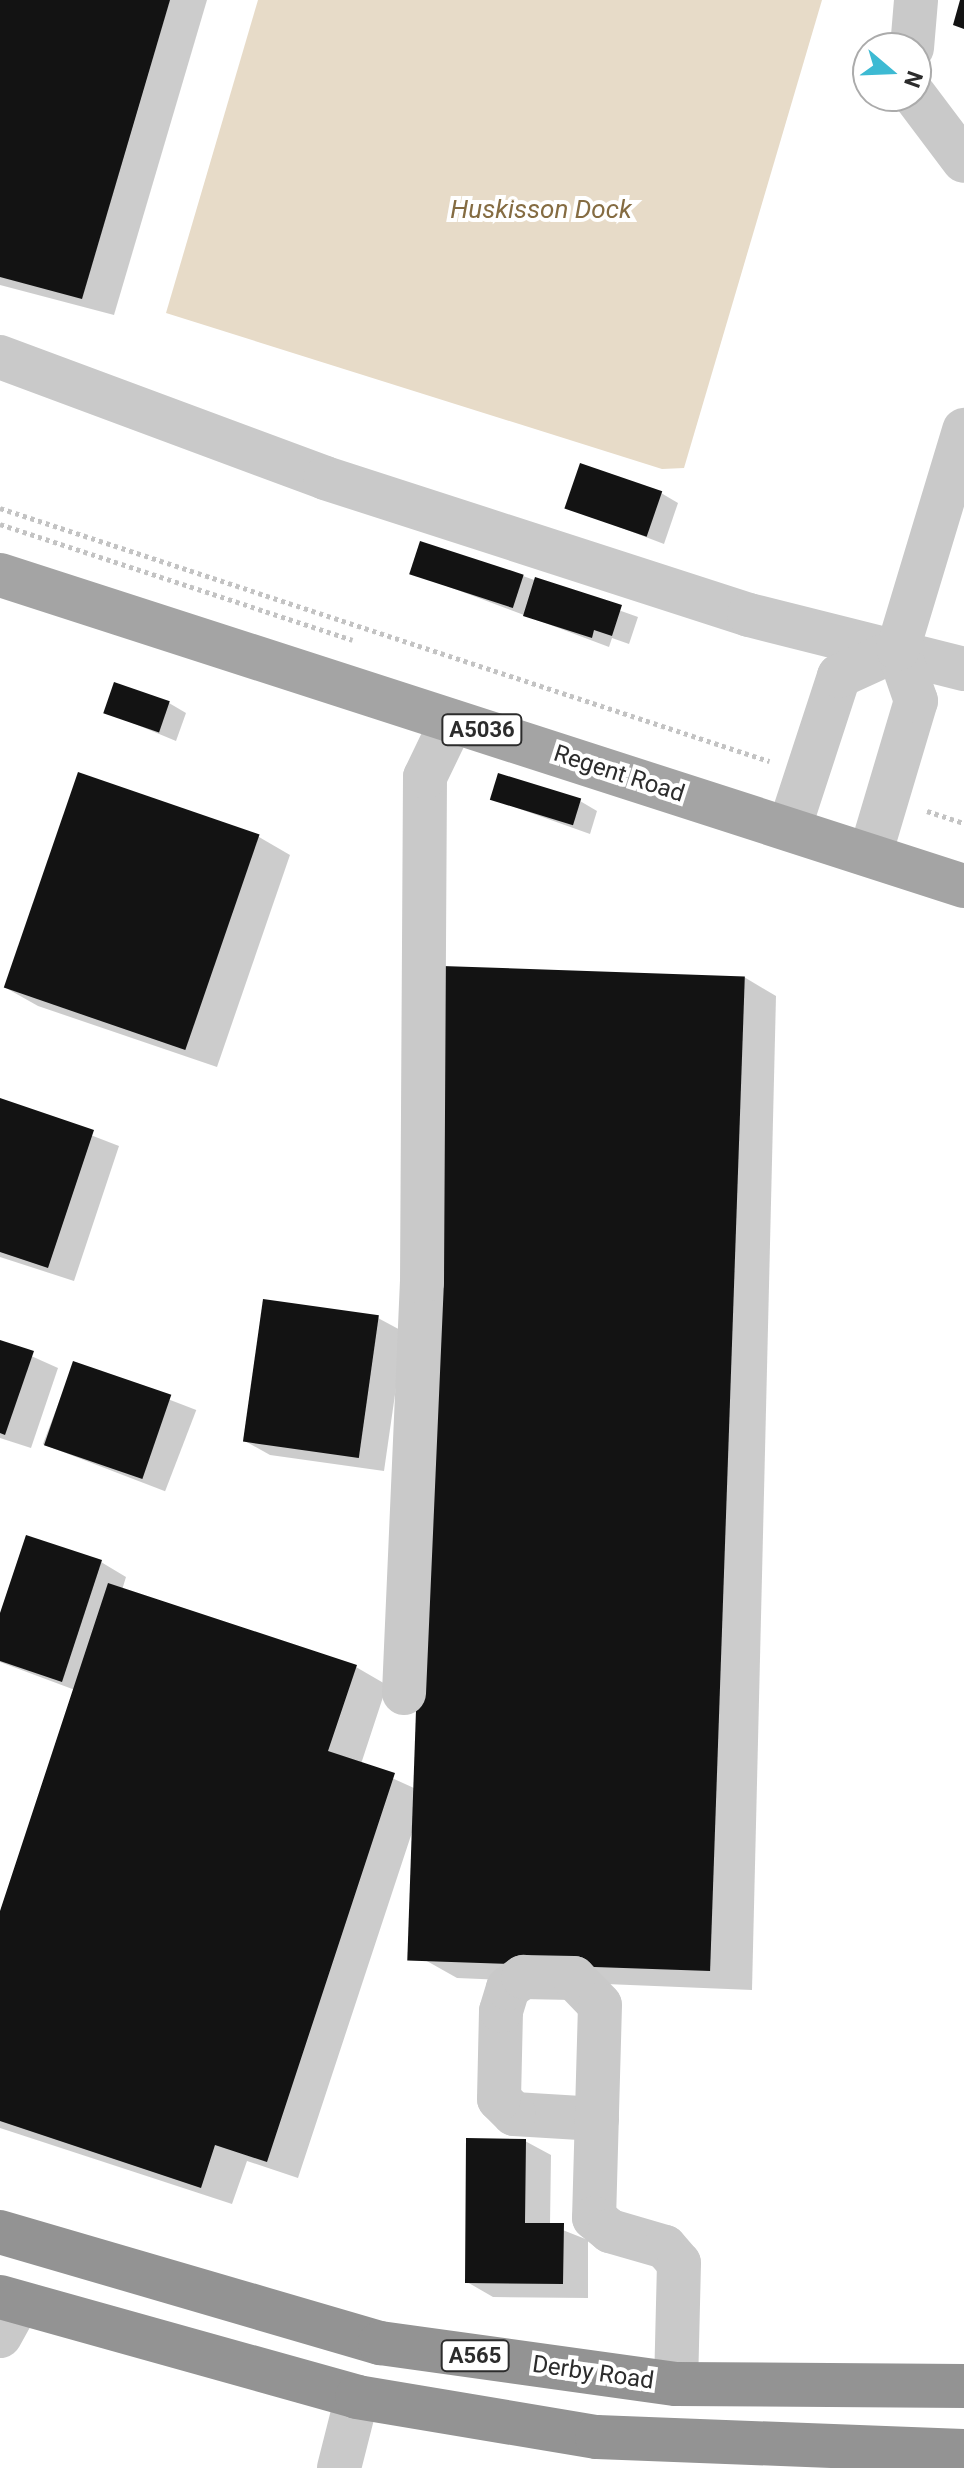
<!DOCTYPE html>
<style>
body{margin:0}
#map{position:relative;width:964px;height:2468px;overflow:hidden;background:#fff;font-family:Roboto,sans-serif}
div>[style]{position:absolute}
.water>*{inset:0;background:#e7dbc8}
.shadow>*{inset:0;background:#0003;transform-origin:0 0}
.building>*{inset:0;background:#131313;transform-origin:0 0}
.path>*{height:5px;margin-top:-2.5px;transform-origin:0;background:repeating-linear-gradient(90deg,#c3c3c3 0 4px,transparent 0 8px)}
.minor>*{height:44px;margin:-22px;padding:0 22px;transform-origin:22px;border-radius:22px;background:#c9c9c9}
.major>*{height:44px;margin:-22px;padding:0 22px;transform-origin:22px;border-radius:22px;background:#a4a4a4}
.highway>*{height:44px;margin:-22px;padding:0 22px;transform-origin:22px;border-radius:22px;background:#939393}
span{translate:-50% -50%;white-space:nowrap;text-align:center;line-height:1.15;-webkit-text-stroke:8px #fff;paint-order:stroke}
.shield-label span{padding:2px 6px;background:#fff;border:2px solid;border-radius:6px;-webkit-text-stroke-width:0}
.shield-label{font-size:22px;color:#2c2c2c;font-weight:700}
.street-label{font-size:24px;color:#2c2c2c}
.water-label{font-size:26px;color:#856c42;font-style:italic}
.north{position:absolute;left:852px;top:32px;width:80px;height:80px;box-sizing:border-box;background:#fff;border:2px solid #ababab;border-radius:50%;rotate:109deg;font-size:22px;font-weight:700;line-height:32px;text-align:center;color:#2c2c2c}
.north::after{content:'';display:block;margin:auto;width:28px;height:36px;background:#3dbad3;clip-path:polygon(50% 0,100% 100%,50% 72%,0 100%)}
</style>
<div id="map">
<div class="water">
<div style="clip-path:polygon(258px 0,822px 0,684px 468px,662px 469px,166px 313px)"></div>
</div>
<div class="shadow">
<div style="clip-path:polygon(0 0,207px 0,114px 315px,0 285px)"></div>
<div style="clip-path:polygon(661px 493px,678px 503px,664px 544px,567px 507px)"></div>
<div style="clip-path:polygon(412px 573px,523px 576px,638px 617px,629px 644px,612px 638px,609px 647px)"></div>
<div style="clip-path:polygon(169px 703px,186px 713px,176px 741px,106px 712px)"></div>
<div style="clip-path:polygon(79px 775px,259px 837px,290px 855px,217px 1067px,38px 1006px,6px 988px)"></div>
<div style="clip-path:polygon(492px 799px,580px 801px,597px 811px,590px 834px)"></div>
<div style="clip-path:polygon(744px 977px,776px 996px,752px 1990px,457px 1978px,425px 1960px)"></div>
<div style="clip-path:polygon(0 1100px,119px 1146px,74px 1281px,0 1257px)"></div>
<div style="clip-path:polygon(378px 1318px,404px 1332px,384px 1471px,270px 1455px,245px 1441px)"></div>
<div style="clip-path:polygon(0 1342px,58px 1368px,31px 1448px,0 1438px)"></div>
<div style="left:74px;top:1363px;width:131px;height:87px;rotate:21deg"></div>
<div style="clip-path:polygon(101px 1562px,126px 1577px,122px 1590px,356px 1667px,387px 1685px,361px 1764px,425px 1793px,298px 2178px,247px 2161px,232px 2204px,0 2128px,0 1917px,75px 1690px,0 1662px,0 1619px)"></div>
<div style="clip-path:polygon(525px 2141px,551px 2155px,550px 2225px,588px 2240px,588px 2298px,493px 2297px,467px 2282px)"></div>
</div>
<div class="building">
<div style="clip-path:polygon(0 0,170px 0,82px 299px,0 277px)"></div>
<div style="clip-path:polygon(960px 0,964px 0,964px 29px,953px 25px)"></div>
<div style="left:580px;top:463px;width:87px;height:48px;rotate:19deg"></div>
<div style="left:420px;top:541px;width:109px;height:35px;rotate:18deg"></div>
<div style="clip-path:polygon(535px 577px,622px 605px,612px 636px,594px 630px,592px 638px,523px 616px)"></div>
<div style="left:114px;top:682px;width:59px;height:33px;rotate:19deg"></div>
<div style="left:78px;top:772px;width:192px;height:228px;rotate:19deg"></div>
<div style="left:498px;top:773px;width:87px;height:28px;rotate:17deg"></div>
<div style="left:442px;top:966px;width:303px;height:995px;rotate:2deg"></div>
<div style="clip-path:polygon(0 1098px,94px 1130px,48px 1268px,0 1252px)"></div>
<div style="left:263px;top:1299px;width:117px;height:144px;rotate:8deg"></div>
<div style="clip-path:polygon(0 1340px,34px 1351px,5px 1435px,0 1433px)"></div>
<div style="left:73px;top:1361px;width:104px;height:89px;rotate:19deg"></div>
<div style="clip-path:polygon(26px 1535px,102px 1560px,62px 1682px,0 1661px,0 1613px)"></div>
<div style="clip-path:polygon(108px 1583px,357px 1665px,328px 1751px,395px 1773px,267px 2162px,215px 2145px,201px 2188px,0 2121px,0 1911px)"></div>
<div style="clip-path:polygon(466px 2138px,526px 2139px,525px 2223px,564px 2223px,563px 2284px,465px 2283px)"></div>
</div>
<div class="path">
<div style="left:0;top:508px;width:810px;rotate:18.21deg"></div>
<div style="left:0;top:524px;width:371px;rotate:18.2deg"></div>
<div style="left:927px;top:811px;width:39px;rotate:18deg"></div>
</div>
<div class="minor">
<div style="left:912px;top:48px;width:48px;rotate:-85.2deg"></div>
<div style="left:915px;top:96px;width:81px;rotate:53deg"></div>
<div style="left:0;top:357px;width:347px;rotate:20.4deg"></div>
<div style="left:325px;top:478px;width:446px;rotate:17.9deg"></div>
<div style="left:749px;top:615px;width:222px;rotate:14.1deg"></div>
<div style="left:789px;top:829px;width:161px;rotate:-71.9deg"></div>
<div style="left:839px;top:676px;width:65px;rotate:-24.6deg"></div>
<div style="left:870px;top:855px;width:161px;rotate:-73.4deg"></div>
<div style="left:916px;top:701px;width:55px;rotate:-109.1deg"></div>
<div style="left:898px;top:649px;width:229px;rotate:-73.2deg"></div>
<div style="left:404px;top:1693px;width:411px;rotate:-87.5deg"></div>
<div style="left:422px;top:1282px;width:505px;rotate:-89.66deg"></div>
<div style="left:425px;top:777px;width:62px;rotate:-64.3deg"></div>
<div style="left:597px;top:2119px;width:83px;rotate:-176.6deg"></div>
<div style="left:514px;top:2114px;width:21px;rotate:-135deg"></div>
<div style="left:499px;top:2099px;width:88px;rotate:-88.7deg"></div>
<div style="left:501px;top:2011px;width:24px;rotate:-73deg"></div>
<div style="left:508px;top:1988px;width:19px;rotate:-36deg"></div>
<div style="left:523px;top:1977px;width:51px;rotate:1.1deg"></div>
<div style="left:574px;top:1978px;width:37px;rotate:46deg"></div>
<div style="left:600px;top:2005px;width:213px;rotate:91.6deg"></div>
<div style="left:594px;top:2218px;width:21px;rotate:39deg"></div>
<div style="left:610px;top:2231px;width:57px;rotate:16.2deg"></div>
<div style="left:665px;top:2247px;width:21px;rotate:49deg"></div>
<div style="left:679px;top:2263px;width:121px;rotate:91.4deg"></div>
<div style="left:0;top:2336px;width:37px;rotate:-61deg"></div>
<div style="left:339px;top:2468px;width:73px;rotate:-75.8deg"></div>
</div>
<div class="major">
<div style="left:0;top:575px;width:1013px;rotate:17.88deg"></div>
</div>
<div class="highway">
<div style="left:0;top:2232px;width:396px;rotate:16.3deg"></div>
<div style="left:380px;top:2343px;width:299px;rotate:7.9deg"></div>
<div style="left:676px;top:2384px;width:288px;rotate:0.4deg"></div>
<div style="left:0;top:2297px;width:371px;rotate:15.6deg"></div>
<div style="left:357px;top:2397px;width:243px;rotate:9.5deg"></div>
<div style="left:597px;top:2437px;width:367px;rotate:2.2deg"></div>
</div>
<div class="shield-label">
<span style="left:482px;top:730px">A5036</span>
<span style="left:475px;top:2356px">A565</span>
</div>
<div class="street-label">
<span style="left:619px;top:774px;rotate:18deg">Regent Road</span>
<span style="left:593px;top:2373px;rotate:8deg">Derby Road</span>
</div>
<div class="water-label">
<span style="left:541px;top:210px">Huskisson Dock</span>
</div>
<div class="north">N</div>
</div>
